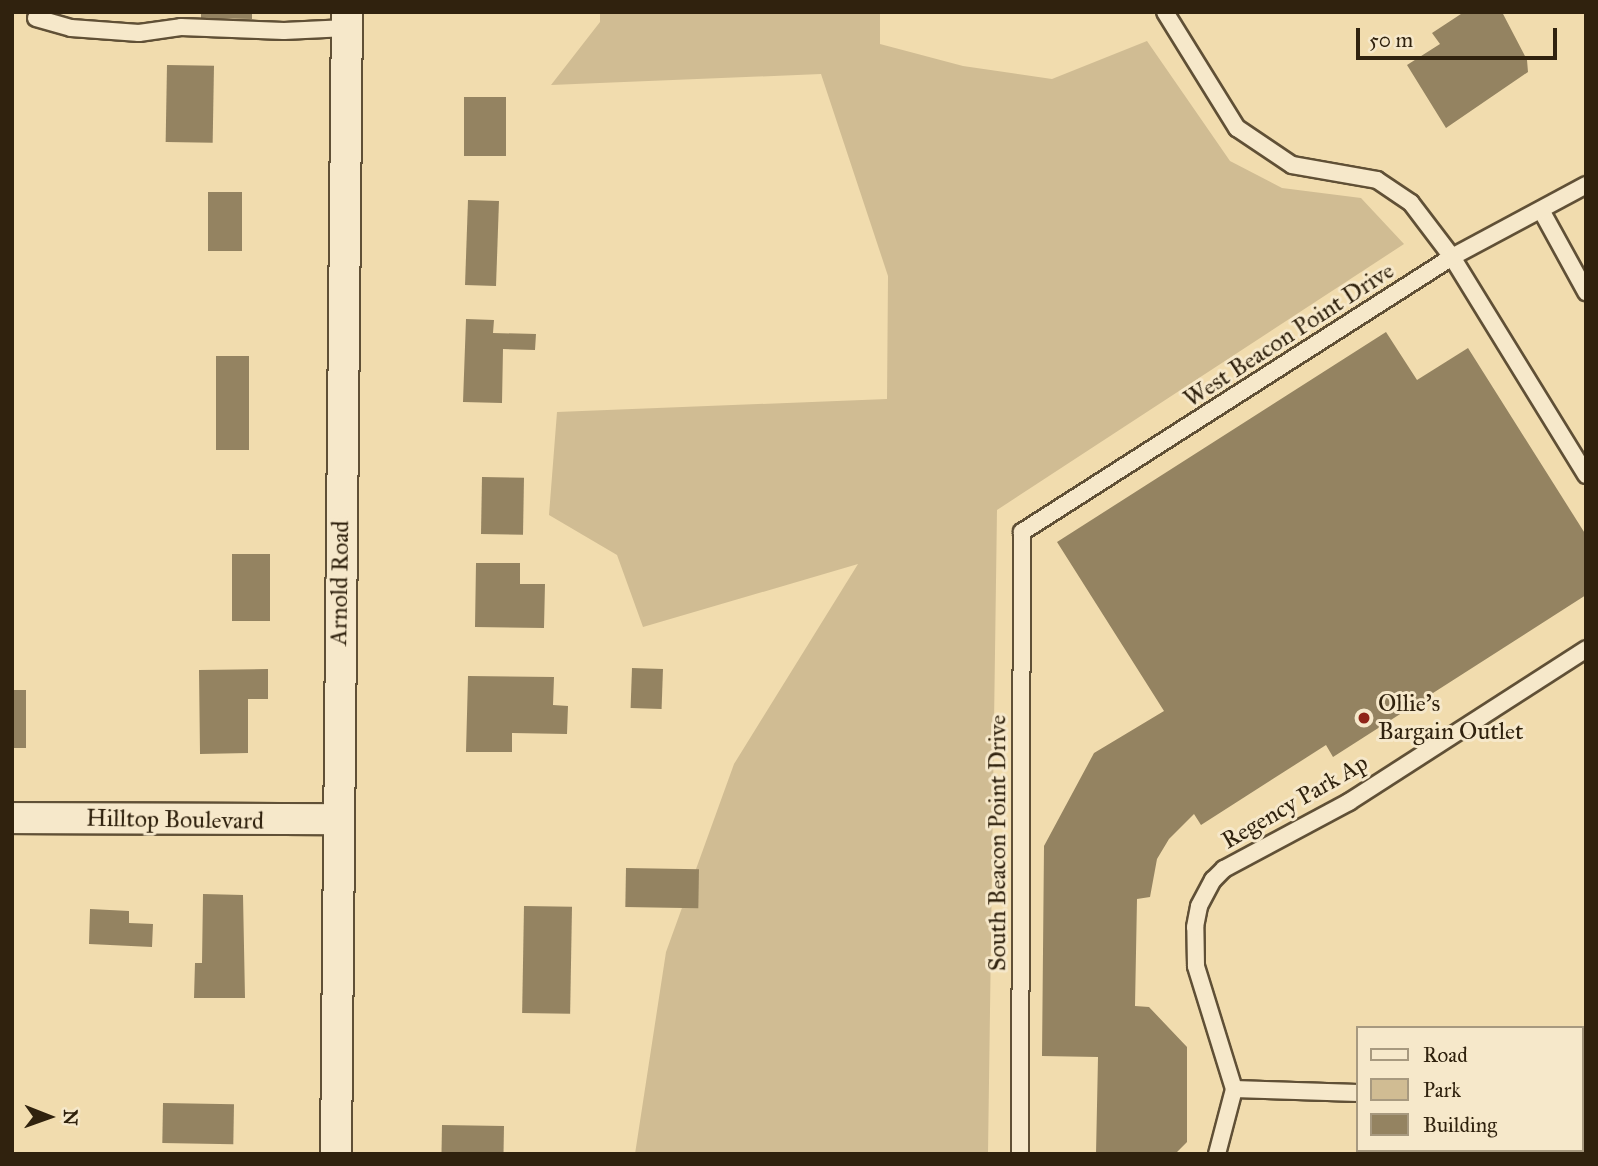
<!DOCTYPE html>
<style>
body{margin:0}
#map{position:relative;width:1598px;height:1166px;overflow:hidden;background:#f1dcae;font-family:"IM FELL Great Primer",serif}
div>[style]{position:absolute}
.green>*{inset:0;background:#d0bc93}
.building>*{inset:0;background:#948361;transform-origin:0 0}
.roads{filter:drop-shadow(2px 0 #605036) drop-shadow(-2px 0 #605036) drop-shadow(0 2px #605036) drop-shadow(0 -2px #605036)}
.lane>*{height:16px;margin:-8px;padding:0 8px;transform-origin:8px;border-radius:8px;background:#f6e8ca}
.street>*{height:30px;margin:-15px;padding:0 15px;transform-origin:15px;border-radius:15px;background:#f6e8ca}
.dots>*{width:19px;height:19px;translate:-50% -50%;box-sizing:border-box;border:4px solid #f6e8ca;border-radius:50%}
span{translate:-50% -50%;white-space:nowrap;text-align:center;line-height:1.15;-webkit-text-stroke:6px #f6e8ca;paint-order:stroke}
.street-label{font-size:24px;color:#30220e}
.poi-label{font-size:24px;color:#30220e}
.left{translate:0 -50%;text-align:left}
.frame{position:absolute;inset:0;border:14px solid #30220e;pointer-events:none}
.legend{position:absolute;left:1356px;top:1026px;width:228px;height:126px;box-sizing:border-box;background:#f6e8ca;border:2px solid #a7997f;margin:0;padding:9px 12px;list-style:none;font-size:21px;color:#30220e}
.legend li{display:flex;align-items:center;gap:14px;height:35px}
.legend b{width:35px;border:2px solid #a7997f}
.north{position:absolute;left:14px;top:1082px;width:70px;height:70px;-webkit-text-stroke:5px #f6e8ca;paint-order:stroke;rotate:91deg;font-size:19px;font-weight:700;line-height:28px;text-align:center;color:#30220e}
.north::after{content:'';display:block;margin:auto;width:24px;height:32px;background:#30220e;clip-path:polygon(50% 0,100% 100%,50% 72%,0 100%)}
.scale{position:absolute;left:1356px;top:28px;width:201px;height:32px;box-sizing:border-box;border:4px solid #30220e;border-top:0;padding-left:9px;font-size:21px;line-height:24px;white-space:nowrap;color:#30220e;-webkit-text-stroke:5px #f6e8ca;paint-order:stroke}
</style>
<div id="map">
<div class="green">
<div style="clip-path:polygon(600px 12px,880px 12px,880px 44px,963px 66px,1052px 79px,1147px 41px,1230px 161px,1282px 188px,1361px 198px,1404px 244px,997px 510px,988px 1154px,635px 1154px,666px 952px,734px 764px,858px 564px,643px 627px,617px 555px,549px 515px,557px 412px,887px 399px,888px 276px,821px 74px,551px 85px,600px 22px)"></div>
</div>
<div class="building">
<div style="clip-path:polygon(201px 12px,252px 12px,252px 19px,201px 18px)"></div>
<div style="clip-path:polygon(1464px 12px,1502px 12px,1527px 60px,1528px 72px,1446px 128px,1407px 65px,1440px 44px,1432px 33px)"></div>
<div style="left:167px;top:65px;width:47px;height:77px;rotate:1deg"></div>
<div style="left:464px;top:97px;width:42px;height:59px"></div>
<div style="left:208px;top:192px;width:34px;height:59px"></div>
<div style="left:468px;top:200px;width:31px;height:85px;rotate:2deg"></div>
<div style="clip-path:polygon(466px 319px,494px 320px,493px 333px,536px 334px,535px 350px,503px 349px,502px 403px,463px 402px)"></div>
<div style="clip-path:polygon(1386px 332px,1417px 380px,1468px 348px,1586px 535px,1586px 595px,1333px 757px,1326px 745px,1201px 825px,1194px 814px,1169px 839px,1157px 859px,1150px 897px,1137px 899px,1135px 1006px,1149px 1007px,1187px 1047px,1187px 1142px,1175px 1154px,1096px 1154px,1098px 1057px,1042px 1056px,1044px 846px,1094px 753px,1164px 711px,1057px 542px)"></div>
<div style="left:249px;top:356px;width:94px;height:33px;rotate:90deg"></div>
<div style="left:482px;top:477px;width:42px;height:57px;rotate:1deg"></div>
<div style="left:270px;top:554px;width:67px;height:38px;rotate:90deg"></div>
<div style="clip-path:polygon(476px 563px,520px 563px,520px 584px,545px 584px,544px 628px,475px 627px)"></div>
<div style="left:632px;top:668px;width:31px;height:40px;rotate:2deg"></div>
<div style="clip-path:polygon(268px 669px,268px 699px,248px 699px,248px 753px,200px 754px,199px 670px)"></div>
<div style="clip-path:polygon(468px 676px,554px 677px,553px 705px,568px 706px,567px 734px,512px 733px,512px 752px,466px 752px)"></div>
<div style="left:12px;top:690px;width:14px;height:58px"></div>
<div style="left:626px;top:868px;width:73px;height:39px;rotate:1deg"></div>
<div style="clip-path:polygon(203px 894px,243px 895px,245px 998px,194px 998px,195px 963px,202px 963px)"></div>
<div style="left:524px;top:906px;width:48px;height:107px;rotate:1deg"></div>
<div style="clip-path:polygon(90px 909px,129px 911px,129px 923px,153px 924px,152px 947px,89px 944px)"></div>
<div style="left:163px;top:1103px;width:71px;height:40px;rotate:1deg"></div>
<div style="left:442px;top:1125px;width:62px;height:29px;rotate:1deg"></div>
</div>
<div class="roads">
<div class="lane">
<div style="left:1165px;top:12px;width:137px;rotate:58.2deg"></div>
<div style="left:1237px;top:128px;width:66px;rotate:33.9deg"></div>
<div style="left:1292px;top:165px;width:86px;rotate:10deg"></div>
<div style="left:1377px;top:180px;width:41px;rotate:34.1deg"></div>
<div style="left:1411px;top:203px;width:68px;rotate:52.8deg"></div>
<div style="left:1452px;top:257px;width:256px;rotate:58.4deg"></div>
<div style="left:36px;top:18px;width:36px;rotate:16deg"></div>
<div style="left:71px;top:28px;width:68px;rotate:4.2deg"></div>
<div style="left:139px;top:33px;width:42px;rotate:-8.1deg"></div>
<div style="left:181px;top:27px;width:103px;rotate:2.2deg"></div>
<div style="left:284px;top:31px;width:63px;rotate:-2.7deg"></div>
<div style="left:1541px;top:210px;width:94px;rotate:61.2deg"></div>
<div style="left:1234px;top:1089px;width:124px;rotate:1.8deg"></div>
<div style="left:1582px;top:1097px;width:4px"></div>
<div style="left:1020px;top:1154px;width:622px;rotate:-89.82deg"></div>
<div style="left:1022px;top:532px;width:510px;rotate:-32.6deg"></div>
<div style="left:1452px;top:257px;width:152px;rotate:-28.2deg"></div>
<div style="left:1217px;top:1154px;width:67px;rotate:-75.3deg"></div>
<div style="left:1234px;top:1089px;width:129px;rotate:-107.2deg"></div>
<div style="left:1196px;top:966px;width:39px;rotate:-91deg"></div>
<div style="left:1195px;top:927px;width:21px;rotate:-79deg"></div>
<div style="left:1199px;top:906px;width:30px;rotate:-62deg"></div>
<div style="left:1213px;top:880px;width:16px;rotate:-45deg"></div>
<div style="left:1224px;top:869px;width:142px;rotate:-28.2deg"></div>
<div style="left:1349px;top:802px;width:282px;rotate:-32.8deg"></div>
</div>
<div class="street">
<div style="left:12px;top:818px;width:325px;rotate:0.2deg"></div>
<div style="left:336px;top:1154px;width:1142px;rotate:-89.45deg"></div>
</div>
</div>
<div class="dots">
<div style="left:1364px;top:718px;background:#8f2418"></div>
</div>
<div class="street-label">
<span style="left:1289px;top:335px;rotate:-33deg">West Beacon Point Drive</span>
<span style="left:340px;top:583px;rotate:-89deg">Arnold Road</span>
<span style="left:1295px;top:802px;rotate:-30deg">Regency Park Ap</span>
<span style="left:175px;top:820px;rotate:1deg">Hilltop Boulevard</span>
<span style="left:998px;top:843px;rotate:-90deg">South Beacon Point Drive</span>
</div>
<div class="poi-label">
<span class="left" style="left:1378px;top:718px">Ollie's<br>Bargain Outlet</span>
</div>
<div class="frame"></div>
<ul class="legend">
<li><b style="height:9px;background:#f6e8ca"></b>Road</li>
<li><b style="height:19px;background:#d0bc93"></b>Park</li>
<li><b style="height:19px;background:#948361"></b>Building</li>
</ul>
<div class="north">N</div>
<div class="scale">50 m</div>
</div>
